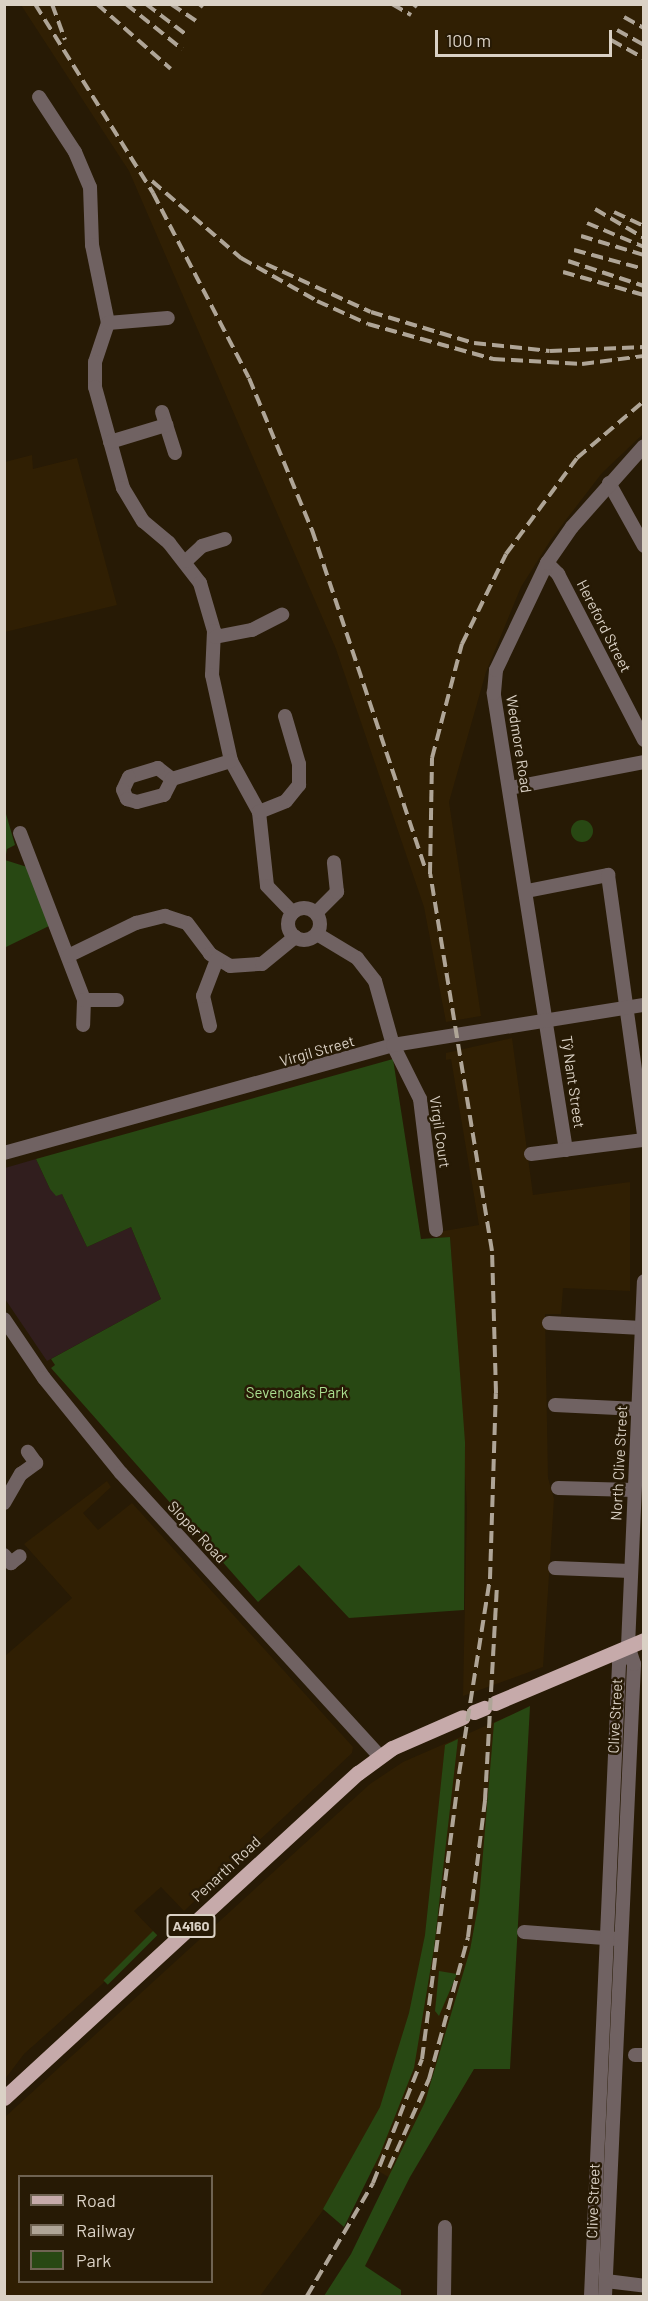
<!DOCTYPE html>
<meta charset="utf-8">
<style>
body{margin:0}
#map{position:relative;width:648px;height:2301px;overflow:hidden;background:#271a05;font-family:Barlow,sans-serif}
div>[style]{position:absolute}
.built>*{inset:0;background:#301f03}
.education>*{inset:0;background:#311e1e}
.green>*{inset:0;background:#284813;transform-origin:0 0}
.round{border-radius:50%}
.minor>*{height:14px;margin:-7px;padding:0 7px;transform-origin:7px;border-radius:7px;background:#706262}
.minor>.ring{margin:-7px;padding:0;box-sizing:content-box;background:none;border:14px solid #706262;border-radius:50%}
.major>*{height:15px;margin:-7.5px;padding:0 7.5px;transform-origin:7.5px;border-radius:7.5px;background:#c6aaaa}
.rail>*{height:4px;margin-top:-2px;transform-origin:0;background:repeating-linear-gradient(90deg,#afa597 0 12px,transparent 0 18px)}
span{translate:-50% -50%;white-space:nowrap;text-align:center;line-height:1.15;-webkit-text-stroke:5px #271a05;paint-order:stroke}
.shield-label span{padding:2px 4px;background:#271a05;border:2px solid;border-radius:4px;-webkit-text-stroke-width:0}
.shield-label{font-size:14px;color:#dad1c5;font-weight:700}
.street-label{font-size:15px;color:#dad1c5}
.park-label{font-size:15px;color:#abdf90}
.frame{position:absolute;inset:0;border:6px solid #dad1c5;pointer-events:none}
.legend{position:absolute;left:18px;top:2175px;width:195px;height:108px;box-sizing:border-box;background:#271a05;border:2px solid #6f6352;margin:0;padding:8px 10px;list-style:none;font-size:18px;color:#dad1c5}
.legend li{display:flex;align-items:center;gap:12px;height:30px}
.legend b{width:30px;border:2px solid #6f6352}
.scale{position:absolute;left:435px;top:30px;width:177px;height:27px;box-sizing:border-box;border:3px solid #dad1c5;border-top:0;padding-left:8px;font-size:18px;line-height:21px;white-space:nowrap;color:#dad1c5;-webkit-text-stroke:4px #271a05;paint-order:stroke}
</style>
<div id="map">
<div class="built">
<div style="clip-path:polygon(21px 5px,643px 5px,643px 434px,602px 473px,552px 538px,521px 587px,486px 672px,449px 802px,481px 1016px,446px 1022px,424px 907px,336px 649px,129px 171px)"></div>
<div style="clip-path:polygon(32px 455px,33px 469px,77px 458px,117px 605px,5px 632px,5px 462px)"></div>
<div style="clip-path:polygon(512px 1038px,533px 1195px,630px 1182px,630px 1291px,563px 1288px,561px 1314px,545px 1314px,548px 1478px,554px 1499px,543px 1667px,463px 1696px,467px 1506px,450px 1237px,439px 1238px,438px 1232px,479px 1225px,451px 1059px,446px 1060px,446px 1053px)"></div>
<div style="clip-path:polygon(107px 1481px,111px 1487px,83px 1513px,98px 1530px,132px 1503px,353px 1747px,352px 1753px,184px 1911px,161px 1887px,134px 1911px,157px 1935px,24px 2054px,5px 2079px,5px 1656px,72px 1598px,24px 1544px)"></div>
<div style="clip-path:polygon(evenodd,513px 1714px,492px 2068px,474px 2069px,409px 2177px,390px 2178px,360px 2160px,260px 2296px,5px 2296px,5px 2117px,370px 1784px,403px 1762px,513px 1714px,20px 2176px,212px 2176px,212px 2282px,20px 2282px,20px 2176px)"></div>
</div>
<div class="education">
<div style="clip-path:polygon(36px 1159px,50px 1189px,62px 1194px,87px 1247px,131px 1227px,161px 1299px,47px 1361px,5px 1299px,5px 1168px)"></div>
</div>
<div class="green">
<div style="clip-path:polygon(4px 807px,15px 845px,7px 849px,5px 860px,27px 867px,49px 926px,6px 947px,5px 960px)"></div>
<div class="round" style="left:571px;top:820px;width:22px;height:22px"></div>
<div style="clip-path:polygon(393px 1059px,421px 1239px,450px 1237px,465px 1442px,464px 1610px,349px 1618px,299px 1565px,258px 1602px,51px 1368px,55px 1365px,51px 1359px,161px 1299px,131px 1227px,87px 1247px,62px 1194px,56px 1196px,50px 1189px,36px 1159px)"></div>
<div style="clip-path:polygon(530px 1706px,510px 2069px,474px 2069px,410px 2177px,365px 2266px,401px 2290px,401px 2296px,324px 2296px,351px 2254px,425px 2102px,470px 1950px,479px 1901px,494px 1723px)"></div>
<div style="clip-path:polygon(458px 1739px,434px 1948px,414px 2068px,380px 2154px,344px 2227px,323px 2209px,380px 2107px,409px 2013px,425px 1935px,445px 1745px)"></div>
<div style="left:153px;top:1931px;width:6px;height:70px;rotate:45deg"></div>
<div style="clip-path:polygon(439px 1971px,457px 1974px,439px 2016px,435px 2011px)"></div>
</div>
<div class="minor">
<div style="left:39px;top:97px;width:66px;rotate:56.8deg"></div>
<div style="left:75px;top:152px;width:38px;rotate:67deg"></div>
<div style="left:90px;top:187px;width:58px;rotate:88deg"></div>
<div style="left:92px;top:245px;width:80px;rotate:78.4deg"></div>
<div style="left:108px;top:323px;width:41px;rotate:108.4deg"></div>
<div style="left:95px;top:362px;width:25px;rotate:90deg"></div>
<div style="left:95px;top:387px;width:105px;rotate:74.5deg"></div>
<div style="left:123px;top:488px;width:39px;rotate:59deg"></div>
<div style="left:143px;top:521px;width:34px;rotate:40deg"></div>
<div style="left:169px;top:543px;width:51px;rotate:52.2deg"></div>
<div style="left:200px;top:583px;width:50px;rotate:73.7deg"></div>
<div style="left:214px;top:631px;width:44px;rotate:92.6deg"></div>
<div style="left:212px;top:675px;width:88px;rotate:77.5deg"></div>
<div style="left:231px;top:761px;width:58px;rotate:61.2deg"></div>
<div style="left:259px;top:812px;width:74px;rotate:83.8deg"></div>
<div style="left:267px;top:886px;width:37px;rotate:46deg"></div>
<div style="left:108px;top:323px;width:60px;rotate:-4.8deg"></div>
<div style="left:162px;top:412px;width:43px;rotate:72.4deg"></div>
<div style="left:110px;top:442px;width:59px;rotate:-16.9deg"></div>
<div style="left:609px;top:483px;width:72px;rotate:60.9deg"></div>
<div style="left:186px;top:561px;width:22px;rotate:-43deg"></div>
<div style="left:202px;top:546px;width:24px;rotate:-17deg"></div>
<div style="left:547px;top:563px;width:16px;rotate:45deg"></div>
<div style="left:558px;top:574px;width:187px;rotate:62.6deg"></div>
<div style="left:215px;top:637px;width:38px;rotate:-11deg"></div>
<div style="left:252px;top:630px;width:34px;rotate:-27deg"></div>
<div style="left:172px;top:779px;width:18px;rotate:-142deg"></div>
<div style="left:158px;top:768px;width:30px;rotate:163deg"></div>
<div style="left:129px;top:777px;width:14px;rotate:115deg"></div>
<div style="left:123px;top:790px;width:10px;rotate:66deg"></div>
<div style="left:127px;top:799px;width:10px;rotate:17deg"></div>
<div style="left:137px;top:802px;width:28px;rotate:-15deg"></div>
<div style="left:164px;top:795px;width:18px;rotate:-63deg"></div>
<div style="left:172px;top:779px;width:62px;rotate:-17deg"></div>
<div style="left:510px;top:788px;width:136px;rotate:-11deg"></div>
<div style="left:259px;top:812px;width:29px;rotate:-22deg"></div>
<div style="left:286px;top:801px;width:21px;rotate:-51deg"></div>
<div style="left:299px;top:785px;width:21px;rotate:-90deg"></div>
<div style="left:299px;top:764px;width:50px;rotate:-106.3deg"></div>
<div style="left:20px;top:833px;width:179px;rotate:69deg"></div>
<div style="left:84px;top:1000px;width:25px;rotate:92deg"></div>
<div style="left:527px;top:891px;width:83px;rotate:-11.2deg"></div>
<div style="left:608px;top:875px;width:263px;rotate:82.1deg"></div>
<div class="ring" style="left:288px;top:908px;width:18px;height:18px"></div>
<div style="left:316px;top:913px;width:30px;rotate:-45deg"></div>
<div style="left:337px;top:892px;width:30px;rotate:-96deg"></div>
<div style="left:317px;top:934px;width:47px;rotate:31deg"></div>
<div style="left:357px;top:958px;width:29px;rotate:52deg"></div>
<div style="left:375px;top:981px;width:66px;rotate:74.3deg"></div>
<div style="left:393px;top:1045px;width:60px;rotate:63.4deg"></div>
<div style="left:420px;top:1099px;width:132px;rotate:83deg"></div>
<div style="left:68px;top:956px;width:76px;rotate:-25.9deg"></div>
<div style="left:136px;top:923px;width:30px;rotate:-14deg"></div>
<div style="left:165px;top:916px;width:23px;rotate:18deg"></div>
<div style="left:187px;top:923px;width:39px;rotate:53deg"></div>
<div style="left:210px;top:954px;width:23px;rotate:31deg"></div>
<div style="left:230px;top:966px;width:32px;rotate:-4deg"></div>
<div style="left:262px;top:964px;width:43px;rotate:-39.3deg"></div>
<div style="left:84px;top:1000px;width:33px"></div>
<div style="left:210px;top:1026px;width:31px;rotate:-103deg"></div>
<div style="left:203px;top:996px;width:39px;rotate:-69deg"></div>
<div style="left:566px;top:1150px;width:463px;rotate:-99deg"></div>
<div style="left:494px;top:693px;width:23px;rotate:-85deg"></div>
<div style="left:496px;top:670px;width:119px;rotate:-64.5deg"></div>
<div style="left:547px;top:563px;width:44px;rotate:-55.2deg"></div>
<div style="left:572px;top:527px;width:108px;rotate:-48.4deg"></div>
<div style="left:4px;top:1153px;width:404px;rotate:-15.5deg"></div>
<div style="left:393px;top:1045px;width:254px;rotate:-9.1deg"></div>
<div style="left:531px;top:1154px;width:114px;rotate:-7.1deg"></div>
<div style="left:4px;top:1319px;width:71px;rotate:55.9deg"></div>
<div style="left:44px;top:1378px;width:122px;rotate:51deg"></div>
<div style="left:121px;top:1473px;width:383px;rotate:47.6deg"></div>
<div style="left:549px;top:1323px;width:93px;rotate:3.1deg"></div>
<div style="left:555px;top:1405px;width:83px;rotate:2.8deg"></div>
<div style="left:558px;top:1488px;width:76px;rotate:1.5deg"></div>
<div style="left:4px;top:1503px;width:34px;rotate:-60deg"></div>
<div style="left:21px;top:1474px;width:19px;rotate:-36deg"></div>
<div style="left:36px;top:1463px;width:14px;rotate:-126deg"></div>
<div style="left:4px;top:1555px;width:11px;rotate:49deg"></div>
<div style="left:11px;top:1563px;width:11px;rotate:-38deg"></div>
<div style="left:555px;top:1568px;width:75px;rotate:2.3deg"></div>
<div style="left:524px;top:1932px;width:94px;rotate:4.3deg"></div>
<div style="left:635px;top:2055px;width:9px"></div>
<div style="left:606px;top:2281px;width:38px;rotate:7deg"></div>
<div style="left:444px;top:2296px;width:69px;rotate:-89.2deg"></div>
<div style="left:591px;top:2296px;width:633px;rotate:-87.46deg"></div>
<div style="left:619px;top:1664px;width:20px;rotate:-63deg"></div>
<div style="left:605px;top:2296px;width:633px;rotate:-87.37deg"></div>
<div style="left:634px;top:1664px;width:19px;rotate:-108deg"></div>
<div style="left:628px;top:1646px;width:365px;rotate:-87.5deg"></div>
</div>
<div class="major">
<div style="left:495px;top:1703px;width:162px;rotate:-22.9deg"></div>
<div style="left:474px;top:1712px;width:11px;rotate:-22deg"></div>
<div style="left:4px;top:2098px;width:481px;rotate:-42.6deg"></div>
<div style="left:358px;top:1773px;width:42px;rotate:-36.3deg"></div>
<div style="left:392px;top:1748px;width:77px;rotate:-23.6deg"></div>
</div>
<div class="rail">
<div style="left:35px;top:4px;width:223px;rotate:58deg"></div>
<div style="left:153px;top:193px;width:208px;rotate:62.6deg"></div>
<div style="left:249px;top:378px;width:165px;rotate:67.5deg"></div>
<div style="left:312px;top:530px;width:355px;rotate:71.5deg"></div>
<div style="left:52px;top:4px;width:38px;rotate:70deg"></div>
<div style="left:97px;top:4px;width:98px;rotate:41.3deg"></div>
<div style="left:126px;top:4px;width:72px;rotate:38.8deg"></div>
<div style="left:146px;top:4px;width:53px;rotate:37.3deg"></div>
<div style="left:171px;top:4px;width:30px;rotate:34deg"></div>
<div style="left:199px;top:4px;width:5px;rotate:37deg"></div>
<div style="left:392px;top:4px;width:22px;rotate:30deg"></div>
<div style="left:413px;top:4px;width:5px;rotate:37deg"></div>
<div style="left:624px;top:17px;width:23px;rotate:29deg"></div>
<div style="left:617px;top:30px;width:31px;rotate:29deg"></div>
<div style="left:611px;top:40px;width:38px;rotate:29deg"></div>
<div style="left:152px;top:181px;width:118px;rotate:40.9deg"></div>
<div style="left:241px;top:258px;width:87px;rotate:29.5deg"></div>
<div style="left:317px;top:301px;width:56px;rotate:24.3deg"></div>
<div style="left:368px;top:324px;width:130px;rotate:15.6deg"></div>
<div style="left:493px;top:359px;width:89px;rotate:3.2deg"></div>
<div style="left:582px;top:364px;width:63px;rotate:-7.4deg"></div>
<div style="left:595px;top:209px;width:57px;rotate:30.6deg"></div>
<div style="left:614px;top:212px;width:33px;rotate:25deg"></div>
<div style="left:587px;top:223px;width:62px;rotate:22.8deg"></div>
<div style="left:581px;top:236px;width:66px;rotate:16.8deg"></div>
<div style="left:574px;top:250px;width:73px;rotate:15.2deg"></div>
<div style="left:568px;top:261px;width:80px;rotate:18.2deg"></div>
<div style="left:266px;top:264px;width:115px;rotate:24.6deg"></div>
<div style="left:371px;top:312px;width:108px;rotate:16.8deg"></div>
<div style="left:474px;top:343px;width:76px;rotate:6deg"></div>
<div style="left:550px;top:351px;width:94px;rotate:-2.4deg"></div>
<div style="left:563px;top:272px;width:84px;rotate:15.9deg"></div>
<div style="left:389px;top:2168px;width:98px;rotate:-65.8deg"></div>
<div style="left:429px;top:2079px;width:147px;rotate:-74.6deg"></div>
<div style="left:468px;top:1937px;width:138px;rotate:-82.9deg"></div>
<div style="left:485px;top:1800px;width:214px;rotate:-86.8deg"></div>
<div style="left:307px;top:2296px;width:131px;rotate:-59.7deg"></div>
<div style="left:373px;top:2183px;width:133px;rotate:-68.4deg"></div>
<div style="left:422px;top:2059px;width:287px;rotate:-82.6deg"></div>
<div style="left:459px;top:1774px;width:197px;rotate:-81deg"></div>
<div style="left:490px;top:1579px;width:186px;rotate:-88.2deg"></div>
<div style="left:496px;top:1393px;width:142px;rotate:-91.6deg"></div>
<div style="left:492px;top:1251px;width:382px;rotate:-99.3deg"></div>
<div style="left:430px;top:874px;width:116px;rotate:-89deg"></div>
<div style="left:432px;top:758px;width:118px;rotate:-75.3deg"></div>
<div style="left:462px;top:644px;width:100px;rotate:-63.9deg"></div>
<div style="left:506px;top:554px;width:119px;rotate:-53.5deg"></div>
<div style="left:577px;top:458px;width:88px;rotate:-40.4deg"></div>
</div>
<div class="shield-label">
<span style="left:191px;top:1926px">A4160</span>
</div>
<div class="street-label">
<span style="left:604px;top:626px;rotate:63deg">Hereford Street</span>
<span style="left:519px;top:744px;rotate:81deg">Wedmore Road</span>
<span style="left:317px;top:1051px;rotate:-16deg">Virgil Street</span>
<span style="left:573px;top:1082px;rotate:82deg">Tŷ Nant Street</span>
<span style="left:440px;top:1132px;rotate:82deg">Virgil Court</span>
<span style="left:619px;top:1463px;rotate:-87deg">North Clive Street</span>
<span style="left:197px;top:1532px;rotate:47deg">Sloper Road</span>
<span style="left:615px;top:1716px;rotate:-87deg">Clive Street</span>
<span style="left:226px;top:1869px;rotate:-43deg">Penarth Road</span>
<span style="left:593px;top:2201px;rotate:-88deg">Clive Street</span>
</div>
<div class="park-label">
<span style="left:297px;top:1393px">Sevenoaks Park</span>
</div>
<div class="frame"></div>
<ul class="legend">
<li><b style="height:8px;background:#c6aaaa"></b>Road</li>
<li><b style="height:8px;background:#afa597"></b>Railway</li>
<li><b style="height:16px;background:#284813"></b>Park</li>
</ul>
<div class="scale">100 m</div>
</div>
